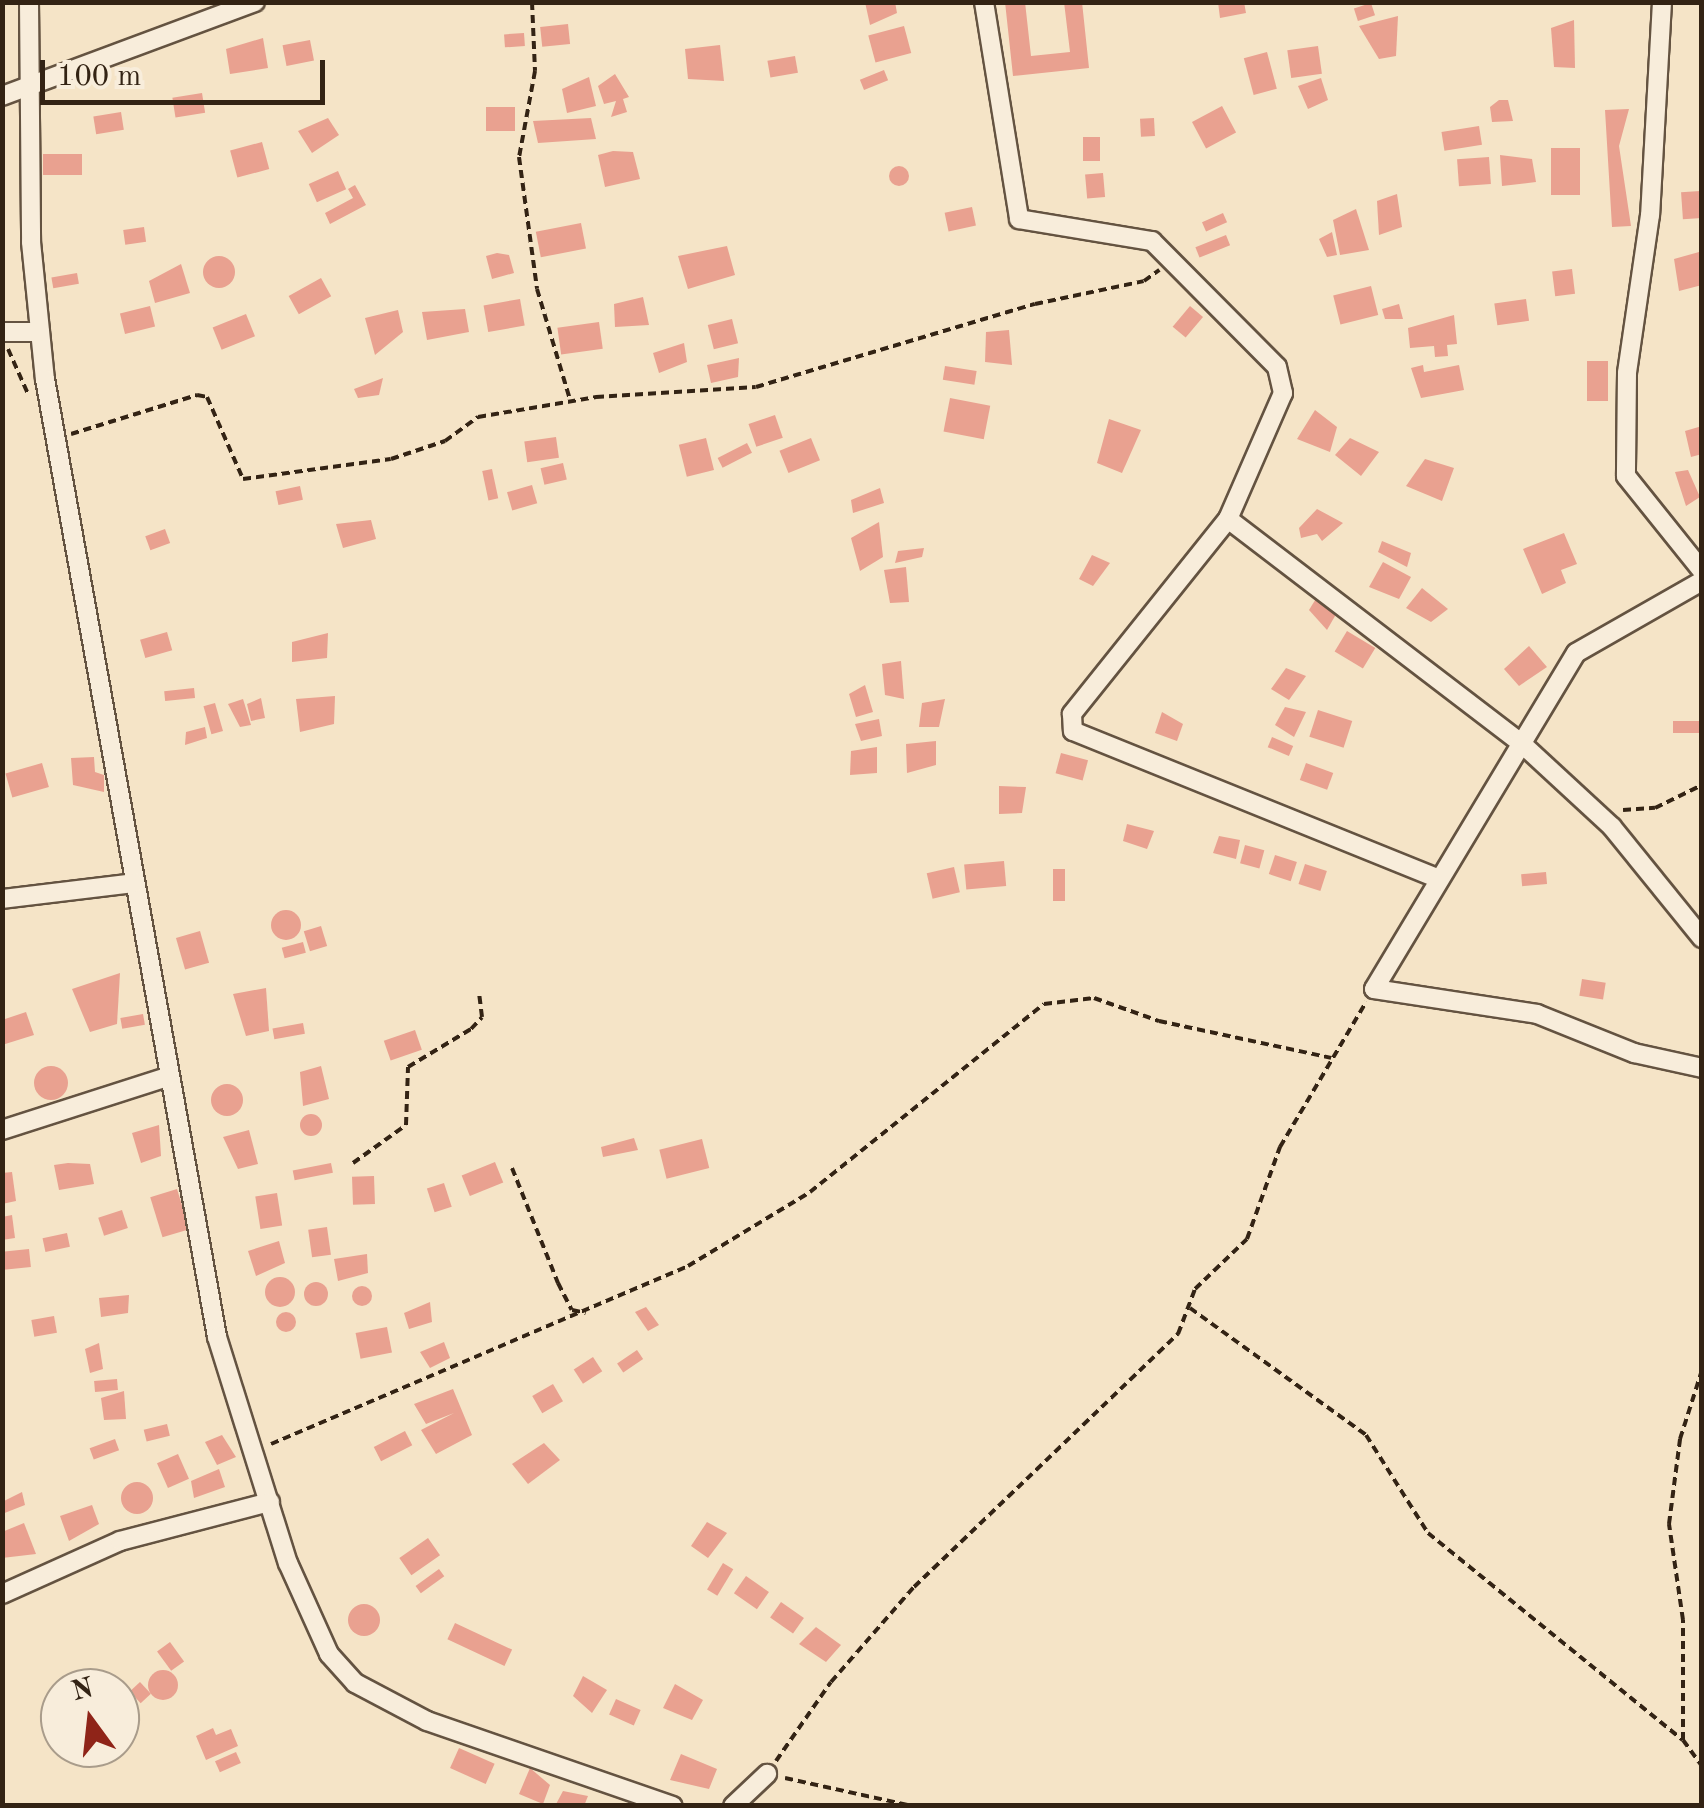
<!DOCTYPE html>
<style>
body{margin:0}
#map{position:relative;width:1704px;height:1808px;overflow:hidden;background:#f5e4c7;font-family:"Old Standard TT",serif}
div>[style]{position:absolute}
.building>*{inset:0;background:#e9a190;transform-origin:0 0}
.round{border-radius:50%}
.path>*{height:4px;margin-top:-2px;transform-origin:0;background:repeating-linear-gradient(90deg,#332314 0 8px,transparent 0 13px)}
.roads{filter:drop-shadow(2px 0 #645341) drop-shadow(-2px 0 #645341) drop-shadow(0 2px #645341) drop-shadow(0 -2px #645341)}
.street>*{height:18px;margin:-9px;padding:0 9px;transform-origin:9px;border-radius:9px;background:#f8eddb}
span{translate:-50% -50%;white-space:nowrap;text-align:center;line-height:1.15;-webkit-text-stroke:10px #f8eddb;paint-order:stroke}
.frame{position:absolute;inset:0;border:5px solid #332314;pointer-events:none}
.north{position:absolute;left:40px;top:1668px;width:100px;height:100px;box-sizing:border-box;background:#f8eddb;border:2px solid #a99c8b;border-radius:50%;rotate:345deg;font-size:28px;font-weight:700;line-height:40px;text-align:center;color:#332314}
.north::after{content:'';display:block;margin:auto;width:35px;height:45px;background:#8f2418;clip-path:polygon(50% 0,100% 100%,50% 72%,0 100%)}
.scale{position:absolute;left:40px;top:60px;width:285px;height:45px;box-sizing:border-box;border:5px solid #332314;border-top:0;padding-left:12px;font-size:30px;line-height:35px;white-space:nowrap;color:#332314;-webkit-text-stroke:8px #f8eddb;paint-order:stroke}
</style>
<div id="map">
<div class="building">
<div style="clip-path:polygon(865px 2px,895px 2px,897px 13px,870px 25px)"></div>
<div style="clip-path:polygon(1005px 2px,1025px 2px,1031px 56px,1070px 52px,1064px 2px,1082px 2px,1089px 68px,1013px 76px)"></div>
<div style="clip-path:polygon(1218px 2px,1244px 2px,1246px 13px,1220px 18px)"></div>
<div style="left:1371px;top:3px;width:13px;height:18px;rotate:72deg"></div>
<div style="clip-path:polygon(1398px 16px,1396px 56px,1379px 59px,1359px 26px)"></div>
<div style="clip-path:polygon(1574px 20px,1575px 68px,1554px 67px,1551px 28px)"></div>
<div style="left:568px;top:24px;width:20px;height:28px;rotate:84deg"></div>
<div style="left:904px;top:26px;width:28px;height:37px;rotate:75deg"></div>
<div style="left:524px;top:33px;width:13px;height:20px;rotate:86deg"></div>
<div style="clip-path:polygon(263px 38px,268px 68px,230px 74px,226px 49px)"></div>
<div style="left:310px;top:40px;width:21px;height:28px;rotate:79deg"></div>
<div style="clip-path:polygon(720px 45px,724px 81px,688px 79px,685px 49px)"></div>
<div style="left:1318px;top:46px;width:28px;height:31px;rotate:82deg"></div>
<div style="left:1267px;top:52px;width:38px;height:24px;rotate:75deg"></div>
<div style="left:795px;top:56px;width:17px;height:28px;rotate:80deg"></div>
<div style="left:884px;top:70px;width:11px;height:26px;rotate:68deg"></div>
<div style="clip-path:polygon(615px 74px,629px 97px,623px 99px,627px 112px,611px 117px,616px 101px,604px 104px,598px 86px)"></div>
<div style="clip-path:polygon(589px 77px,596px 106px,567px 113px,562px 89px)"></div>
<div style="clip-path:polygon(1321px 78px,1328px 100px,1308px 109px,1298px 86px)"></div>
<div style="left:202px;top:93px;width:20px;height:30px;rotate:81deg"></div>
<div style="clip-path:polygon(1499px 100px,1508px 100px,1513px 121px,1492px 122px,1490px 107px)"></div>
<div style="left:1222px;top:106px;width:30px;height:34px;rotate:62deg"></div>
<div style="left:486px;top:107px;width:29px;height:24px"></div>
<div style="clip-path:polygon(1629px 109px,1619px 146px,1631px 226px,1612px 227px,1605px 110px)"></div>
<div style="left:121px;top:112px;width:18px;height:28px;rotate:81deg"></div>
<div style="clip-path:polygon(328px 118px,339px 135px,312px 153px,298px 131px)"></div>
<div style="clip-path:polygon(591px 118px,596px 139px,538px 143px,533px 121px)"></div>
<div style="left:1154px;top:118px;width:18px;height:14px;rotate:87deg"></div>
<div style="left:1479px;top:126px;width:19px;height:38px;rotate:81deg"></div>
<div style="left:1083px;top:137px;width:17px;height:24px"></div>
<div style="left:262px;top:142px;width:28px;height:33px;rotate:75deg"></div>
<div style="left:1551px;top:148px;width:29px;height:47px"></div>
<div style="clip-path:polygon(613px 151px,633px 152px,640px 179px,605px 187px,598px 155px)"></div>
<div style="left:43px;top:154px;width:39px;height:21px"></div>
<div style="clip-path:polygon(1500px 155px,1532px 159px,1536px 182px,1502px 186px)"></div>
<div style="left:1489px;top:157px;width:27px;height:32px;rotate:86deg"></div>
<div class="round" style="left:889px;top:166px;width:20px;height:20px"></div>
<div style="left:338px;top:171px;width:20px;height:32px;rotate:66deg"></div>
<div style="left:1103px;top:173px;width:24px;height:18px;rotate:85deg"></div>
<div style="clip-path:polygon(355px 185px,366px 205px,330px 224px,325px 213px,353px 198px,348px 189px)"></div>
<div style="left:1700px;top:191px;width:27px;height:19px;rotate:86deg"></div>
<div style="clip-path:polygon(1397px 194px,1402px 227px,1379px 235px,1377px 201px)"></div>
<div style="left:972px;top:207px;width:19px;height:28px;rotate:78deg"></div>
<div style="clip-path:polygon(1356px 209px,1369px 250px,1340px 255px,1333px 220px)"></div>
<div style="left:1223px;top:213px;width:10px;height:23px;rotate:66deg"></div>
<div style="left:581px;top:223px;width:26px;height:46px;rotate:79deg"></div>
<div style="left:144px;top:227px;width:15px;height:21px;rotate:82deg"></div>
<div style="clip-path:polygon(1332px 232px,1337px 255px,1327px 257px,1319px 239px)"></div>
<div style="left:1226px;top:235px;width:11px;height:33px;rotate:68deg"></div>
<div style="clip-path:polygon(727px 246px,735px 275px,688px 289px,678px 256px)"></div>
<div style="clip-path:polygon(1699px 252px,1702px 285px,1679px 291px,1674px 259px)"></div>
<div style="clip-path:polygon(497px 253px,509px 255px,514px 273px,492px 279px,486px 256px)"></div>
<div class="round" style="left:203px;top:256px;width:32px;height:32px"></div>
<div style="clip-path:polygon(181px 264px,190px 293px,155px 303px,149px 281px)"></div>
<div style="left:1572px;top:269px;width:25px;height:20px;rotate:83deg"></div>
<div style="left:77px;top:273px;width:11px;height:26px;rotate:80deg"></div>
<div style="left:321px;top:278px;width:21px;height:37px;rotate:61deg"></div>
<div style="left:1371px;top:286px;width:30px;height:39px;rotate:76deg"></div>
<div style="clip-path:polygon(643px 297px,649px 325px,615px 327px,614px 304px)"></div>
<div style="left:520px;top:299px;width:27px;height:37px;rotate:80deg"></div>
<div style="left:1526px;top:299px;width:22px;height:32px;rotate:82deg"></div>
<div style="clip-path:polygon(1399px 304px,1403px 319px,1385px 319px,1382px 309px)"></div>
<div style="left:150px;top:306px;width:21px;height:31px;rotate:76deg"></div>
<div style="left:1190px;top:306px;width:17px;height:27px;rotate:40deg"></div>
<div style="clip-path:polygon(465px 309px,469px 332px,427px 340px,422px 312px)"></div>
<div style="clip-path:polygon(398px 310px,403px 332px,375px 355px,365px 318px)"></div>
<div style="left:246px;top:314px;width:24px;height:36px;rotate:68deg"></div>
<div style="clip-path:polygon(1454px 315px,1457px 344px,1447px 345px,1448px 356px,1435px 357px,1434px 346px,1410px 348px,1408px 328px)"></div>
<div style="left:732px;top:319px;width:25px;height:25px;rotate:76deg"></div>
<div style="left:599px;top:322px;width:27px;height:42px;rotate:82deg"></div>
<div style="clip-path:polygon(1009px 330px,1012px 365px,985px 362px,986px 332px)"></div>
<div style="clip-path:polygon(684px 343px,687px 362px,659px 373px,653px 353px)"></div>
<div style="clip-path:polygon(739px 358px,738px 377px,711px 383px,707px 365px)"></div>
<div style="left:1587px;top:361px;width:21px;height:40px"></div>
<div style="clip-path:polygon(1423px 365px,1424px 372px,1459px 365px,1464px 390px,1421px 398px,1411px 368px)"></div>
<div style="left:945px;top:366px;width:32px;height:14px;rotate:9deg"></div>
<div style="clip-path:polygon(383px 378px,379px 395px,358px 398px,354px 389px)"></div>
<div style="left:950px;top:398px;width:41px;height:34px;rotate:11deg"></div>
<div style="clip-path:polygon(1315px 410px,1337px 427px,1330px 452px,1297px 439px)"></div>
<div style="left:775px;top:415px;width:24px;height:28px;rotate:71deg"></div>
<div style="clip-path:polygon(1109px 419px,1141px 430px,1122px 473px,1097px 463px)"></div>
<div style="clip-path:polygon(1702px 426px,1702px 454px,1691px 457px,1685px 431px)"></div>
<div style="left:556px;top:437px;width:21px;height:32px;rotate:82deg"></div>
<div style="left:706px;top:438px;width:33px;height:28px;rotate:76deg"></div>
<div style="left:811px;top:438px;width:24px;height:34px;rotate:68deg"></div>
<div style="clip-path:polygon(1350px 438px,1379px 452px,1361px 476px,1335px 455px)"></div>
<div style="left:747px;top:443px;width:11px;height:33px;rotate:63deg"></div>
<div style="clip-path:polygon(1425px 459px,1454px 468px,1442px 501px,1406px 486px)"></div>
<div style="left:563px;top:463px;width:17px;height:23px;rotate:77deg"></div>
<div style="left:492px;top:469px;width:30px;height:10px;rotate:78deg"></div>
<div style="clip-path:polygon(1688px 470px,1700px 497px,1686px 506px,1675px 472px)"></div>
<div style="left:532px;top:485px;width:19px;height:26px;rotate:74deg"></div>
<div style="left:300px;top:486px;width:14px;height:25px;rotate:78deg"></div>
<div style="clip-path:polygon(880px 488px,884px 503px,853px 513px,851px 500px)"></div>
<div style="clip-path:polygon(1317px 509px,1343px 523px,1322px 541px,1317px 534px,1301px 538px,1299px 528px)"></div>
<div style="clip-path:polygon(371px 520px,376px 539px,343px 548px,336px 524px)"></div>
<div style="clip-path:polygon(879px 522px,883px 557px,860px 571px,851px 538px)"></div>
<div style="left:165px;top:529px;width:15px;height:21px;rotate:70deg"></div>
<div style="clip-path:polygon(1564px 533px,1577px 564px,1561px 570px,1566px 583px,1542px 594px,1523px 549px)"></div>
<div style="clip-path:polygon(1382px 541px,1411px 553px,1407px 567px,1378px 552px)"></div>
<div style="clip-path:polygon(924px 548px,922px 557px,895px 563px,898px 551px)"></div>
<div style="clip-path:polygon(1092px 555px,1110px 563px,1093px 586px,1079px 579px)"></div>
<div style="clip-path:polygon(1383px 562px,1411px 577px,1399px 599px,1369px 587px)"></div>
<div style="clip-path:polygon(906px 567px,909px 602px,890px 603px,884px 570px)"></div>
<div style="clip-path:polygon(1422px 588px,1448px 609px,1431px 622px,1406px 608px)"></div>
<div style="clip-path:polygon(1317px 597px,1339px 609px,1327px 630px,1309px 610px)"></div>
<div style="left:1347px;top:631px;width:33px;height:24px;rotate:31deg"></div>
<div style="left:167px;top:632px;width:19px;height:28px;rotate:74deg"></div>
<div style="clip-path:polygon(328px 633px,327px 658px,292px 662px,292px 642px)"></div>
<div style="clip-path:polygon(1529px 646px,1547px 667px,1519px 686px,1504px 669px)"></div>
<div style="clip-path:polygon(901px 661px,904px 699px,885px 695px,882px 664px)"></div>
<div style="clip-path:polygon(1286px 668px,1306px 676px,1289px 700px,1271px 689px)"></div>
<div style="clip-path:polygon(865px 685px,873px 712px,856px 717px,849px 694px)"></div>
<div style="left:194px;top:688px;width:10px;height:30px;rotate:84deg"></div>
<div style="clip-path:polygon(335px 696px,334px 724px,300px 732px,296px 699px)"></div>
<div style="clip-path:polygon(261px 698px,265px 718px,251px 721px,247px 704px)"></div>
<div style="clip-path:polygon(243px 699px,251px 725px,240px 727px,228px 704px)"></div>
<div style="clip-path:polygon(945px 699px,939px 727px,919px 727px,922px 703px)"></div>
<div style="left:215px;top:703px;width:29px;height:12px;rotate:74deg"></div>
<div style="clip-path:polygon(1285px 707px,1306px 712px,1294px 737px,1275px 725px)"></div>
<div style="left:1318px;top:710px;width:36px;height:28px;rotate:18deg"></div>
<div style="clip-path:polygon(1162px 712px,1183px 724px,1177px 741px,1155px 733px)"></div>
<div style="clip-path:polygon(879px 719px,882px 736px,861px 741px,855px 724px)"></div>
<div style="left:1702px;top:721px;width:12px;height:29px;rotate:90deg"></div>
<div style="clip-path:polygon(205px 727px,207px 738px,185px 745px,186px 732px)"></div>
<div style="left:1272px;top:737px;width:23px;height:11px;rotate:23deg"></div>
<div style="clip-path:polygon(936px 741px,936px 765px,907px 773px,906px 744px)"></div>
<div style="clip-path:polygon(877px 747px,877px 773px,850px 775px,851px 751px)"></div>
<div style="left:1061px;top:753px;width:28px;height:21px;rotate:15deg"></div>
<div style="clip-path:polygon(94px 757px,95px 772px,104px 775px,104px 792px,73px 785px,71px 758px)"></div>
<div style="left:42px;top:763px;width:25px;height:38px;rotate:74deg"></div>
<div style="left:1306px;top:763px;width:29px;height:18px;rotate:20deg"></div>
<div style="clip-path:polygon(999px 786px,1026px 787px,1022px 813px,999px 814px)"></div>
<div style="clip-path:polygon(1127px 824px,1154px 831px,1147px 849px,1123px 841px)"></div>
<div style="clip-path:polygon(1219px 836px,1240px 840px,1236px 859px,1213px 853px)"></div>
<div style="left:1245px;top:845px;width:20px;height:19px;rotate:15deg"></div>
<div style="left:1275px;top:855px;width:23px;height:20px;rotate:18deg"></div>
<div style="left:1004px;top:861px;width:25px;height:40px;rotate:85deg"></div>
<div style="left:1305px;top:864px;width:23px;height:21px;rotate:18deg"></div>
<div style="left:954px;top:867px;width:26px;height:28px;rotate:77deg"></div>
<div style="left:1053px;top:869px;width:12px;height:32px"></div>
<div style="left:1546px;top:872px;width:12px;height:25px;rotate:85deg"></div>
<div class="round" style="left:271px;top:910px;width:30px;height:30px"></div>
<div style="left:321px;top:926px;width:21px;height:18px;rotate:73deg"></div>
<div style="left:200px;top:931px;width:33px;height:25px;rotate:74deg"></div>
<div style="left:303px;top:942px;width:11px;height:22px;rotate:75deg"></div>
<div style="clip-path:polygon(120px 973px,117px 1024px,90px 1032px,72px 989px)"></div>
<div style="left:1582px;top:979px;width:24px;height:17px;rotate:9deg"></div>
<div style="clip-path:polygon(266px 988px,269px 1031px,246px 1036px,233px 994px)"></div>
<div style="clip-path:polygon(26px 1012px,34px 1035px,2px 1045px,2px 1020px)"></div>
<div style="left:143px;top:1014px;width:11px;height:23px;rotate:80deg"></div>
<div style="left:303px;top:1023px;width:11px;height:31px;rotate:80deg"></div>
<div style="left:415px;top:1030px;width:21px;height:33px;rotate:71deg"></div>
<div style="clip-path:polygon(321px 1066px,329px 1099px,303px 1106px,300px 1072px)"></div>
<div class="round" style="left:34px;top:1066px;width:34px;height:34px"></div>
<div class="round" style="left:211px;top:1084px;width:32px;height:32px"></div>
<div class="round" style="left:300px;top:1114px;width:22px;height:22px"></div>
<div style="clip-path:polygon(159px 1125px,161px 1156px,141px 1163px,132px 1133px)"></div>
<div style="clip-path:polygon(249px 1130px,258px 1164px,238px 1169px,223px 1137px)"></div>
<div style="clip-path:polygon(634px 1138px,638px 1150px,603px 1157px,601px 1147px)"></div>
<div style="left:702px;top:1139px;width:30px;height:44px;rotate:76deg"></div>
<div style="left:495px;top:1162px;width:22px;height:36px;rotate:68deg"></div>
<div style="clip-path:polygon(68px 1163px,90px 1164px,94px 1184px,59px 1190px,54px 1165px)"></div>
<div style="left:331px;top:1163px;width:10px;height:39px;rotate:79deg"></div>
<div style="clip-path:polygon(12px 1172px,16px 1201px,2px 1204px,2px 1173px)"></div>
<div style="left:374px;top:1176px;width:28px;height:22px;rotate:88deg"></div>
<div style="left:444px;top:1183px;width:25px;height:18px;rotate:72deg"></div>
<div style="left:177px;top:1189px;width:42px;height:28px;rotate:73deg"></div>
<div style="left:277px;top:1193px;width:33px;height:22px;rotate:81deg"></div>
<div style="left:122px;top:1210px;width:19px;height:25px;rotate:72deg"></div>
<div style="clip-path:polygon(12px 1215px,15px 1238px,2px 1240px,2px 1217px)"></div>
<div style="left:327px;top:1227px;width:28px;height:19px;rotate:82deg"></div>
<div style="left:67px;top:1233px;width:14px;height:25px;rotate:78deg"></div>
<div style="clip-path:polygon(279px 1241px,285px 1263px,256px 1276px,248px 1251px)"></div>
<div style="left:29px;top:1249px;width:18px;height:27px;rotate:84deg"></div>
<div style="clip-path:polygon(367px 1254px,368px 1273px,338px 1281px,334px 1259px)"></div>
<div class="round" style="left:265px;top:1277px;width:30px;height:30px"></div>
<div class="round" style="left:304px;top:1282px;width:24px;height:24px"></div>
<div class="round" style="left:352px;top:1286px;width:20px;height:20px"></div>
<div style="clip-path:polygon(129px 1295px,128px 1313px,101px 1317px,99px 1298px)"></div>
<div style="clip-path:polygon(430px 1302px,432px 1322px,409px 1329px,404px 1313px)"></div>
<div style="clip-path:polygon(646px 1307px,659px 1325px,648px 1331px,635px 1312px)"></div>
<div class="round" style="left:276px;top:1312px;width:20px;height:20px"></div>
<div style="left:54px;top:1316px;width:17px;height:23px;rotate:80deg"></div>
<div style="left:387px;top:1327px;width:26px;height:32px;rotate:79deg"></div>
<div style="clip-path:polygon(444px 1342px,450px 1358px,430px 1368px,420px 1352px)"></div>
<div style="clip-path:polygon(99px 1343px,103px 1369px,90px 1373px,85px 1349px)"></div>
<div style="left:637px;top:1350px;width:11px;height:24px;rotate:56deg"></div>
<div style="left:593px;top:1357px;width:17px;height:23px;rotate:57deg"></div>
<div style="left:117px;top:1379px;width:11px;height:23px;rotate:85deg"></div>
<div style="left:553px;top:1384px;width:20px;height:24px;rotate:60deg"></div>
<div style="clip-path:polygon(453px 1389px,472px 1435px,436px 1454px,421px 1430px,454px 1413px,426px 1424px,414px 1404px)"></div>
<div style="clip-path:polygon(124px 1391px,126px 1419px,104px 1420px,101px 1398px)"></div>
<div style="left:167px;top:1424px;width:12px;height:24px;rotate:76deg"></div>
<div style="left:405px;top:1431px;width:16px;height:35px;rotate:63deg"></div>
<div style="clip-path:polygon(222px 1435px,236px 1457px,217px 1465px,205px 1442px)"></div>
<div style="left:115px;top:1439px;width:12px;height:27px;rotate:70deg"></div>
<div style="clip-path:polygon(544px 1443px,560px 1460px,528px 1484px,512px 1464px)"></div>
<div style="left:178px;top:1454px;width:27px;height:23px;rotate:66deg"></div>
<div style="clip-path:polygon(219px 1469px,225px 1487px,194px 1498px,191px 1481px)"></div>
<div class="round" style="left:121px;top:1482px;width:32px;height:32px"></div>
<div style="clip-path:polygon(22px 1492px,25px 1505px,2px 1514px,2px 1502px)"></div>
<div style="clip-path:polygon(92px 1505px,99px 1524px,69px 1541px,60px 1516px)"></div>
<div style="clip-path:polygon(707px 1522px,727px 1533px,708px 1558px,691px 1546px)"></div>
<div style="clip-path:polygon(24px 1523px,36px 1554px,2px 1558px,2px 1532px)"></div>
<div style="left:428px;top:1538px;width:21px;height:35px;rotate:55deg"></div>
<div style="left:723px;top:1563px;width:12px;height:31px;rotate:31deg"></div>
<div style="left:439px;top:1569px;width:9px;height:29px;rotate:54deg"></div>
<div style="left:746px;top:1576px;width:28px;height:21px;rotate:35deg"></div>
<div style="left:781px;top:1602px;width:28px;height:19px;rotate:35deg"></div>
<div class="round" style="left:348px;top:1604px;width:32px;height:32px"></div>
<div style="left:455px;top:1623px;width:63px;height:18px;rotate:25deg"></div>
<div style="clip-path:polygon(816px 1627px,841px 1645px,826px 1662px,799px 1644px)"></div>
<div style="left:170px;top:1642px;width:24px;height:16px;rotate:54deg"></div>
<div class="round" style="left:148px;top:1670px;width:30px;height:30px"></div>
<div style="clip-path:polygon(583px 1676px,607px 1690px,592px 1713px,573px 1696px)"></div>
<div style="left:140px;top:1682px;width:16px;height:14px;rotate:47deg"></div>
<div style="clip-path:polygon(675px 1684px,703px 1700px,692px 1720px,663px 1708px)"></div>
<div style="left:616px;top:1699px;width:27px;height:17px;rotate:24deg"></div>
<div style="clip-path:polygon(213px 1728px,216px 1735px,231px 1729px,238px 1746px,206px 1760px,196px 1736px)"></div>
<div style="left:459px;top:1748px;width:39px;height:22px;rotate:24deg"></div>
<div style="left:236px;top:1752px;width:12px;height:23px;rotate:66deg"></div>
<div style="clip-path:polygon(681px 1754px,717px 1769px,709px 1789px,670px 1780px)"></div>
<div style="clip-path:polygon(530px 1768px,550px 1785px,543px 1804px,519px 1794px)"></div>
<div style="clip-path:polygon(563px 1791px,588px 1796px,584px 1806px,555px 1806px)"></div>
</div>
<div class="path">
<div style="left:532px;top:2px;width:69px;rotate:87.5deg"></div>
<div style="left:535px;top:71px;width:87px;rotate:100.5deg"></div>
<div style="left:519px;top:157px;width:133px;rotate:82.2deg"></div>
<div style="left:537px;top:289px;width:116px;rotate:73.4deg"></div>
<div style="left:8px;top:349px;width:49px;rotate:66deg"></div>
<div style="left:71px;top:434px;width:132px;rotate:-17.2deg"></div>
<div style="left:197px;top:395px;width:10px;rotate:11deg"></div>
<div style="left:207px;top:397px;width:90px;rotate:66.3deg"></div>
<div style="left:243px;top:479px;width:149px;rotate:-7.7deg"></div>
<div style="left:391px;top:459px;width:57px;rotate:-18.4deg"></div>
<div style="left:445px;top:441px;width:41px;rotate:-36deg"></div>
<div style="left:478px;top:417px;width:120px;rotate:-9.6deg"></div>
<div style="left:596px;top:397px;width:160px;rotate:-3.6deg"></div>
<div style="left:756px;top:387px;width:291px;rotate:-16.6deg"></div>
<div style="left:1035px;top:304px;width:111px;rotate:-11.9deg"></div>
<div style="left:1144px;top:281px;width:19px;rotate:-36deg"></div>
<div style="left:1623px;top:810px;width:32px;rotate:-4deg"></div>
<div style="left:1655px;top:808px;width:52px;rotate:-26.1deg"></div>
<div style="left:353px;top:1163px;width:65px;rotate:-35.6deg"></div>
<div style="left:406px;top:1125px;width:58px;rotate:-88deg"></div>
<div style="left:408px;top:1067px;width:74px;rotate:-31.1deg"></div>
<div style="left:471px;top:1029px;width:16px;rotate:-47deg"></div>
<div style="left:482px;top:1017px;width:23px;rotate:-97deg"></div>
<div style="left:512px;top:1168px;width:124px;rotate:68.2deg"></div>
<div style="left:558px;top:1283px;width:30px;rotate:63deg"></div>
<div style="left:572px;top:1310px;width:14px;rotate:12deg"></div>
<div style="left:1190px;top:1308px;width:217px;rotate:35.8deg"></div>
<div style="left:1366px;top:1435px;width:116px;rotate:57.7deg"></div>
<div style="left:1428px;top:1533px;width:328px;rotate:39.1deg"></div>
<div style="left:1683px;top:1740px;width:32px;rotate:54deg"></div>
<div style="left:271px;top:1444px;width:453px;rotate:-23.1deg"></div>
<div style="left:688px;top:1266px;width:143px;rotate:-31.2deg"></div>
<div style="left:810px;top:1192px;width:300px;rotate:-38.8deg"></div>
<div style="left:1044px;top:1004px;width:50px;rotate:-6.8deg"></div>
<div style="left:1094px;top:998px;width:69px;rotate:19.5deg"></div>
<div style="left:1159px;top:1021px;width:176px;rotate:12.1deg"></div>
<div style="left:1683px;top:1740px;width:120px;rotate:-90deg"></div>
<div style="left:1683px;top:1620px;width:97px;rotate:-98.3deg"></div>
<div style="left:1669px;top:1524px;width:86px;rotate:-82.6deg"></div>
<div style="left:1680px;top:1439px;width:72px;rotate:-72.3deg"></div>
<div style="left:776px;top:1761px;width:96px;rotate:-55.2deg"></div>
<div style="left:831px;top:1682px;width:126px;rotate:-48.9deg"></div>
<div style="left:914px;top:1587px;width:366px;rotate:-43.8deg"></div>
<div style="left:1178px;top:1334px;width:48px;rotate:-69.3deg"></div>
<div style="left:1195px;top:1289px;width:72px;rotate:-43.9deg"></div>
<div style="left:1247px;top:1239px;width:98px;rotate:-70.3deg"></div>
<div style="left:1280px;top:1147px;width:169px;rotate:-59.3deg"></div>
<div style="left:785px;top:1778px;width:130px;rotate:12.4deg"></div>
</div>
<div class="roads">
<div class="street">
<div style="left:29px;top:2px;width:240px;rotate:89.5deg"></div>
<div style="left:31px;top:242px;width:138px;rotate:84.2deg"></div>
<div style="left:45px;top:379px;width:973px;rotate:79.82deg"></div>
<div style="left:217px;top:1337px;width:237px;rotate:72.6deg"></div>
<div style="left:288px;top:1563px;width:100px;rotate:65.7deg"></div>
<div style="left:329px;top:1654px;width:39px;rotate:48deg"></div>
<div style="left:355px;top:1683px;width:81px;rotate:27.8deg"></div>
<div style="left:427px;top:1721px;width:260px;rotate:19.1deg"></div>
<div style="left:984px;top:2px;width:220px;rotate:80.8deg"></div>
<div style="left:1019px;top:219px;width:135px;rotate:9.4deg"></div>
<div style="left:1152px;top:241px;width:177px;rotate:45.2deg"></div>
<div style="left:1277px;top:367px;width:27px;rotate:77deg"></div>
<div style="left:1283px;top:393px;width:137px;rotate:113.6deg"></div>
<div style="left:1228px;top:519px;width:367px;rotate:37.4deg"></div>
<div style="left:1520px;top:742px;width:125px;rotate:42.7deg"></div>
<div style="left:1612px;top:827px;width:143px;rotate:51deg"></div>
<div style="left:1662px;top:2px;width:213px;rotate:93.2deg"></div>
<div style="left:1650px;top:215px;width:160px;rotate:98.3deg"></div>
<div style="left:1627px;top:373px;width:103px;rotate:90.6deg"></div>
<div style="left:1626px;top:476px;width:122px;rotate:51.3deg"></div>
<div style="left:2px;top:96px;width:270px;rotate:-20.4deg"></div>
<div style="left:2px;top:332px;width:38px"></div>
<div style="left:1228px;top:519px;width:250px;rotate:128.7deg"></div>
<div style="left:1072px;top:714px;width:17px;rotate:87deg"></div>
<div style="left:1073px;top:731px;width:392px;rotate:22deg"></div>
<div style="left:1702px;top:581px;width:145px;rotate:150.3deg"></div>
<div style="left:1576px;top:653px;width:392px;rotate:121deg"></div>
<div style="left:1374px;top:989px;width:165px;rotate:8.7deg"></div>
<div style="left:1537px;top:1014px;width:105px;rotate:21.9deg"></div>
<div style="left:1634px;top:1053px;width:70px;rotate:12.4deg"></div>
<div style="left:2px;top:899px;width:134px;rotate:-6.9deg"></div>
<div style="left:2px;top:1130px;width:173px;rotate:-17.8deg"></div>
<div style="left:2px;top:1594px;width:129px;rotate:-24.2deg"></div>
<div style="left:120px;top:1541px;width:155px;rotate:-14.6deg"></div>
<div style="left:733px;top:1806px;width:47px;rotate:-43.3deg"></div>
</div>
</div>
<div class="frame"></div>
<div class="north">N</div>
<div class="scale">100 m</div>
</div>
